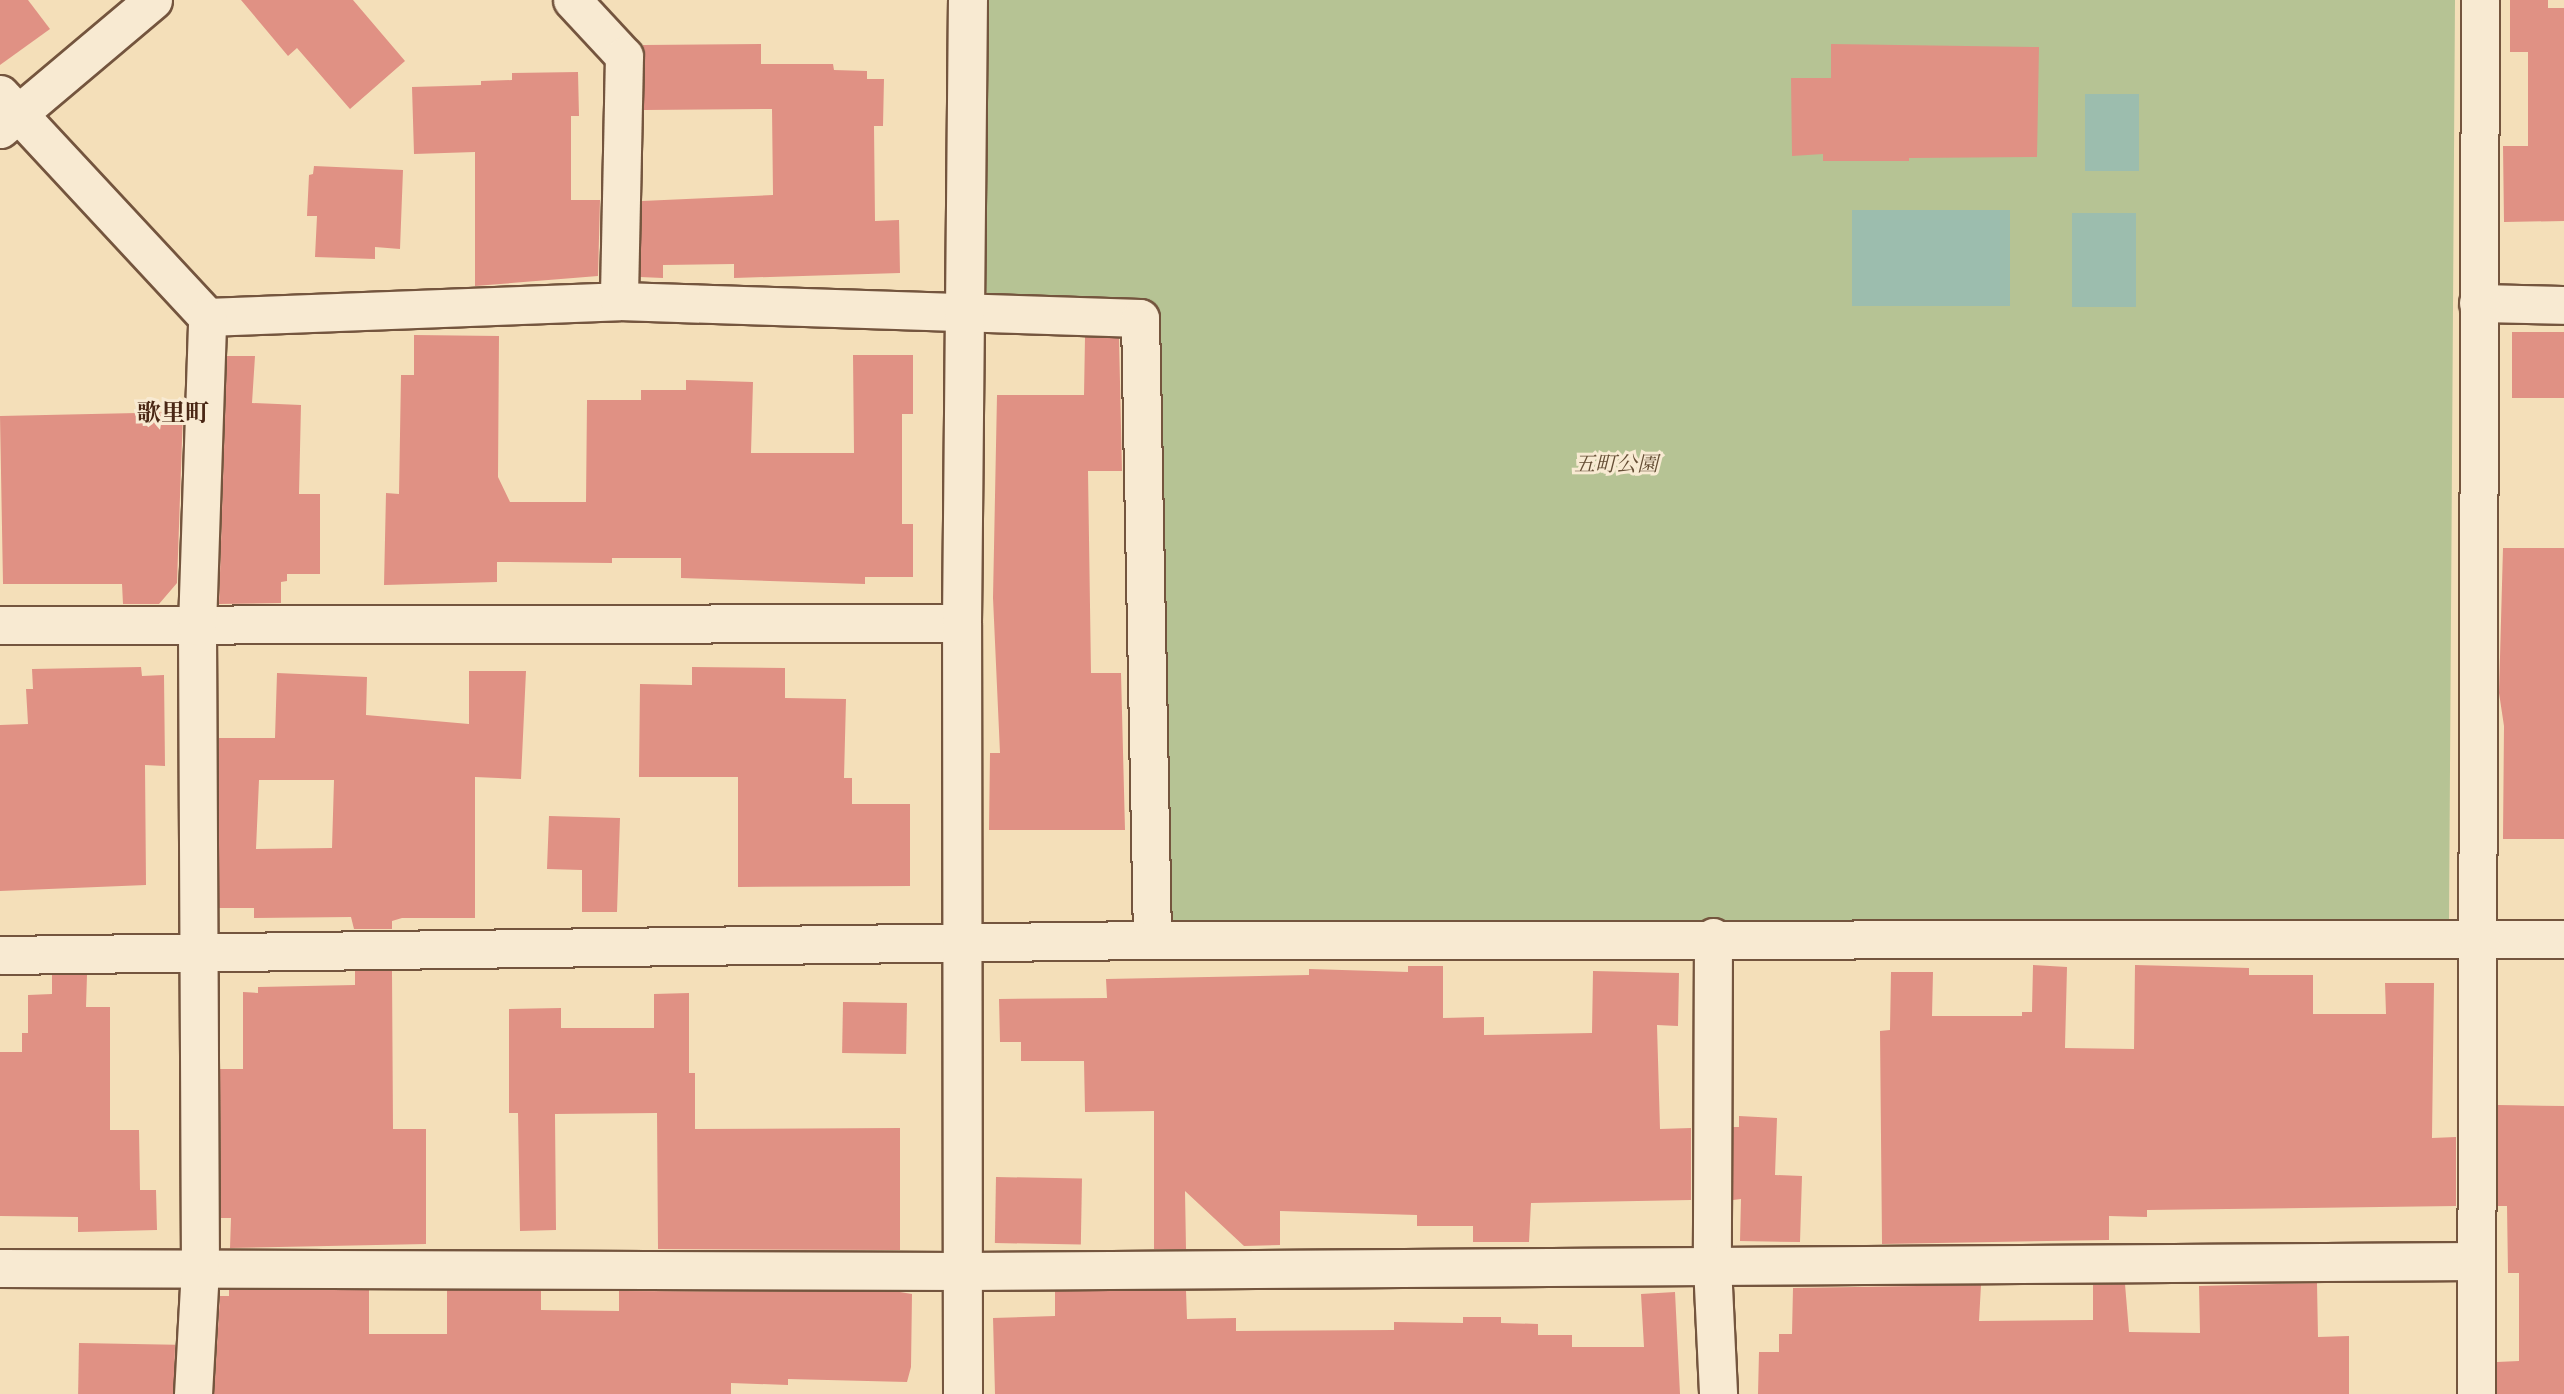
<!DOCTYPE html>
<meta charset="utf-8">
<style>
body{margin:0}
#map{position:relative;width:2564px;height:1394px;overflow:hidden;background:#f4dfb9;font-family:Alegreya,"Noto Serif JP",serif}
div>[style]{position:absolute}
.green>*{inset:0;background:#b6c394}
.water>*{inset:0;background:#9cbdae;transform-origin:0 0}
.building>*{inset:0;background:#e09184;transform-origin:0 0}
.roads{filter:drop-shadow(2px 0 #74553e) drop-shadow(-2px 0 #74553e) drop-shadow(0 2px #74553e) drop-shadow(0 -2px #74553e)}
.street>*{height:37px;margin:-18.5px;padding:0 18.5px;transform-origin:18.5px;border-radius:18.5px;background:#f8ead2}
.secondary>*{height:38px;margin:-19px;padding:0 19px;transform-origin:19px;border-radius:19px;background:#f8ead2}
span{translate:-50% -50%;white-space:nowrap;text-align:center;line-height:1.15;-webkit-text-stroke:6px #f8ead2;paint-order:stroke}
.park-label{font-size:21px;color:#654e35;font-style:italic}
.quarter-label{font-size:24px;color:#4a2715;font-weight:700}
</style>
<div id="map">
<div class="green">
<div style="clip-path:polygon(982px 0,2455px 0,2449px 923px,1163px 929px,1147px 306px,1001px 301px,986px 292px)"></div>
</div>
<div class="water">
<div style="left:2085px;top:94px;width:54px;height:77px"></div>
<div style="left:1852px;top:210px;width:158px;height:96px"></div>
<div style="left:2072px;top:213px;width:64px;height:94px"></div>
</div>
<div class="building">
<div style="clip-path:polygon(0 0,28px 0,50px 29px,0 65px)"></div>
<div style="clip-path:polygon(241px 0,353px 0,405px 61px,350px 109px,297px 48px,288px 56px)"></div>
<div style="clip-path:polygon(2510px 0,2548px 0,2548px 8px,2564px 8px,2564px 221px,2504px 222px,2503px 146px,2528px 146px,2528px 52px,2510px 52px)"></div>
<div style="clip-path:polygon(761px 44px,761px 64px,833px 64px,834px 70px,867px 71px,867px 79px,884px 79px,883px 126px,874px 126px,875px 221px,899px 220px,900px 273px,734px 278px,734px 264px,663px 265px,663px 278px,640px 277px,642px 201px,773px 195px,772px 109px,644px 110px,643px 45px)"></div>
<div style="clip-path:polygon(1831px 44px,2039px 47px,2037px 157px,1909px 158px,1909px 161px,1823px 161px,1823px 154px,1792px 156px,1791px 78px,1831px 78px)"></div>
<div style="clip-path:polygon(578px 72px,579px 116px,571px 116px,571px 200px,600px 200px,598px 276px,475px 286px,475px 152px,414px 154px,412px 87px,481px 85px,481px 81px,512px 80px,512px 73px)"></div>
<div style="clip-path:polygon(314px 166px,403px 170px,400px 249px,375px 247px,375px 259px,315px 257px,317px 216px,307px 216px,309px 175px,313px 174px)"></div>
<div style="left:2564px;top:332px;width:66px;height:52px;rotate:90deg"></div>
<div style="clip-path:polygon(414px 335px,499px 336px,498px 477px,510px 502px,586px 502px,587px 400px,641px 400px,641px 390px,686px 390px,686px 380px,753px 382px,751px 453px,854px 453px,853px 355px,913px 355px,913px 414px,902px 414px,902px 524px,913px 524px,913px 577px,865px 577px,865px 584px,681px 578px,681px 558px,612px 558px,612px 563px,497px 562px,497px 582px,384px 585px,386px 493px,399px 494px,401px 375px,414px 375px)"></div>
<div style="clip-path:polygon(1085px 337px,1119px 338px,1122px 471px,1088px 471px,1091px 673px,1121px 673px,1125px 830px,989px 830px,990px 753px,1000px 753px,993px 598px,997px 395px,1084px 395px)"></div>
<div style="clip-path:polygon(227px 356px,255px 356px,252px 403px,301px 405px,299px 494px,320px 494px,320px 574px,287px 574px,287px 581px,281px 582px,281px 603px,219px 604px)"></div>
<div style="clip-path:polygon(183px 412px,177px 583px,159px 604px,123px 604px,122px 584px,3px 584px,0 416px)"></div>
<div style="clip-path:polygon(2503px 548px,2564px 548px,2564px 839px,2503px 839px,2504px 726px,2499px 693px)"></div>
<div style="clip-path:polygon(141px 667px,142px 676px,164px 675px,165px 766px,145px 765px,146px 885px,0 891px,0 725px,28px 724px,26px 689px,33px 689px,32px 669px)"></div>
<div style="clip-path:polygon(692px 667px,785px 668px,785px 698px,846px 699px,844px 778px,852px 778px,852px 804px,910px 804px,910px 886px,738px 887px,738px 777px,639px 777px,640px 684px,692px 685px)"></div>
<div style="clip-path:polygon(evenodd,469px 671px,526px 671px,521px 779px,475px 777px,475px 918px,402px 918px,392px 921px,392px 929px,354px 929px,351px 917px,254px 918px,254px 908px,219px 908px,219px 738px,275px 738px,277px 673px,367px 677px,366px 715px,469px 724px,469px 671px,259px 780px,334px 780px,332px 848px,256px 849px,259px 780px)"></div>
<div style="clip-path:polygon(549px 816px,620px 818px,617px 912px,582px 912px,582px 870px,547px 869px)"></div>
<div style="clip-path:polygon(2033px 965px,2067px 967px,2065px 1048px,2134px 1049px,2135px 965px,2249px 968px,2249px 975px,2313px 975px,2313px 1014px,2386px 1014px,2385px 983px,2434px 983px,2432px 1138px,2456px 1137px,2456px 1206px,2147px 1210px,2147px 1217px,2109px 1216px,2109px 1240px,1882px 1244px,1880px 1031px,1890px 1030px,1891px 972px,1933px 972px,1932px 1016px,2022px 1016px,2022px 1012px,2032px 1012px)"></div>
<div style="clip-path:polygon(1408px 966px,1443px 966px,1443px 1018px,1484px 1017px,1484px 1035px,1592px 1033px,1593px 971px,1679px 973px,1678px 1026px,1657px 1025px,1660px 1129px,1691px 1128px,1691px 1200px,1531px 1203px,1529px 1242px,1473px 1242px,1473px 1226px,1417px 1226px,1417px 1215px,1280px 1211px,1280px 1245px,1244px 1246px,1185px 1191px,1186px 1249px,1154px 1249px,1154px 1111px,1085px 1112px,1084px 1061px,1021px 1061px,1021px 1042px,1000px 1042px,999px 999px,1107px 998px,1106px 979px,1309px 975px,1309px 969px,1408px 972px)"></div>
<div style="clip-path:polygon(355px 971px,392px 971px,393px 1129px,426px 1129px,426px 1244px,230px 1248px,231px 1218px,221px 1218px,220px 1069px,243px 1069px,243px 992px,258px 993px,258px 987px,355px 985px)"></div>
<div style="clip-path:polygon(52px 975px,87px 975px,86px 1007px,110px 1007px,110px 1130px,139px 1130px,140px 1190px,156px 1190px,157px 1230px,78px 1232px,78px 1217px,0 1216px,0 1052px,22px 1052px,22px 1033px,28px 1033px,28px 995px,52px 994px)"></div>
<div style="clip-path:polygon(689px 993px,689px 1073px,695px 1073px,695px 1129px,900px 1128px,900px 1250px,658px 1249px,657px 1113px,555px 1114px,556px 1230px,520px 1231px,518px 1113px,509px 1113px,509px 1009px,561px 1008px,561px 1028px,654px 1028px,654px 994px)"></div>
<div style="left:843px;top:1002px;width:64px;height:51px;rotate:1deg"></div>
<div style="clip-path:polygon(2498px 1105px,2564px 1106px,2564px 1394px,2497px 1394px,2497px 1362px,2519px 1361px,2519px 1273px,2508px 1273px,2507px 1206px,2498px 1206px)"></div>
<div style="clip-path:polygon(1739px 1116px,1777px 1118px,1775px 1175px,1802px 1176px,1800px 1242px,1740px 1241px,1741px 1199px,1733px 1200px,1733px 1127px,1739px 1127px)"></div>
<div style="left:996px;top:1177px;width:86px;height:66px;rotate:1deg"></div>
<div style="clip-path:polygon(2317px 1283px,2318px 1337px,2349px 1336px,2349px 1394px,1758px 1394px,1759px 1352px,1779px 1352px,1779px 1334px,1792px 1334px,1793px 1288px,1981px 1285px,1979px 1321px,2093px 1320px,2093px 1285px,2125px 1284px,2129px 1332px,2200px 1333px,2199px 1286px)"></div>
<div style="clip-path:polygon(229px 1290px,369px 1290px,369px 1334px,447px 1334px,447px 1290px,541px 1291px,541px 1310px,619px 1311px,619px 1291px,900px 1292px,912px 1294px,911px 1367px,907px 1382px,788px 1379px,788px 1385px,731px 1383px,731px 1394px,214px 1394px,220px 1296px,229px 1296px)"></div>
<div style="clip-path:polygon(1055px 1291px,1186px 1291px,1187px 1319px,1236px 1318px,1236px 1331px,1394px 1330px,1394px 1322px,1463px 1323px,1463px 1317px,1501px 1317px,1501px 1323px,1538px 1324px,1538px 1335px,1572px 1335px,1572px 1347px,1644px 1347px,1641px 1294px,1675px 1292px,1680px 1394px,995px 1394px,993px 1318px,1055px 1316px)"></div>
<div style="left:79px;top:1343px;width:96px;height:51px;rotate:1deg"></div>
</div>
<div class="roads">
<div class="street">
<div style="left:572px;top:0;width:76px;rotate:47.1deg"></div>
<div style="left:624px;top:56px;width:245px;rotate:91.2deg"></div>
<div style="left:0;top:94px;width:304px;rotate:47.1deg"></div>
<div style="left:207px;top:317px;width:412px;rotate:-2.2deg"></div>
<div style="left:619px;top:301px;width:521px;rotate:1.87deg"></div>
<div style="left:1140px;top:318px;width:622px;rotate:88.89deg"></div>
<div style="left:0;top:129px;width:200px;rotate:-40.1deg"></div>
<div style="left:2478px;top:303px;width:86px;rotate:1.3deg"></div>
<div style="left:0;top:625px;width:962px;rotate:-0.12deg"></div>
<div style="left:1713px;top:937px;width:328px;rotate:90.2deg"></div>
<div style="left:1712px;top:1265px;width:129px;rotate:87.3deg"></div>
<div style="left:0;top:955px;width:1152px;rotate:-0.75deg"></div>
<div style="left:1152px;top:940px;width:1412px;rotate:-0.04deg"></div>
<div style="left:0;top:1268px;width:963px;rotate:0.18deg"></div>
<div style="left:963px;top:1271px;width:1513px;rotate:-0.38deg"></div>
<div style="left:193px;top:1394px;width:126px;rotate:-86.8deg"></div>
<div style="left:200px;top:1268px;width:642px;rotate:-90.27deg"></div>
<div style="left:197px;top:626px;width:309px;rotate:-88.1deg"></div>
<div style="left:2476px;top:1394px;width:1394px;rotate:-89.84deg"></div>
</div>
<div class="secondary">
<div style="left:963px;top:1394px;width:771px;rotate:-90.07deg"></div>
<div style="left:962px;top:623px;width:623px;rotate:-89.45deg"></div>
</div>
</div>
<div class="park-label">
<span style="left:1616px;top:464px">五町公園</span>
</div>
<div class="quarter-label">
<span style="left:173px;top:414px">歌里町</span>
</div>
</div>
